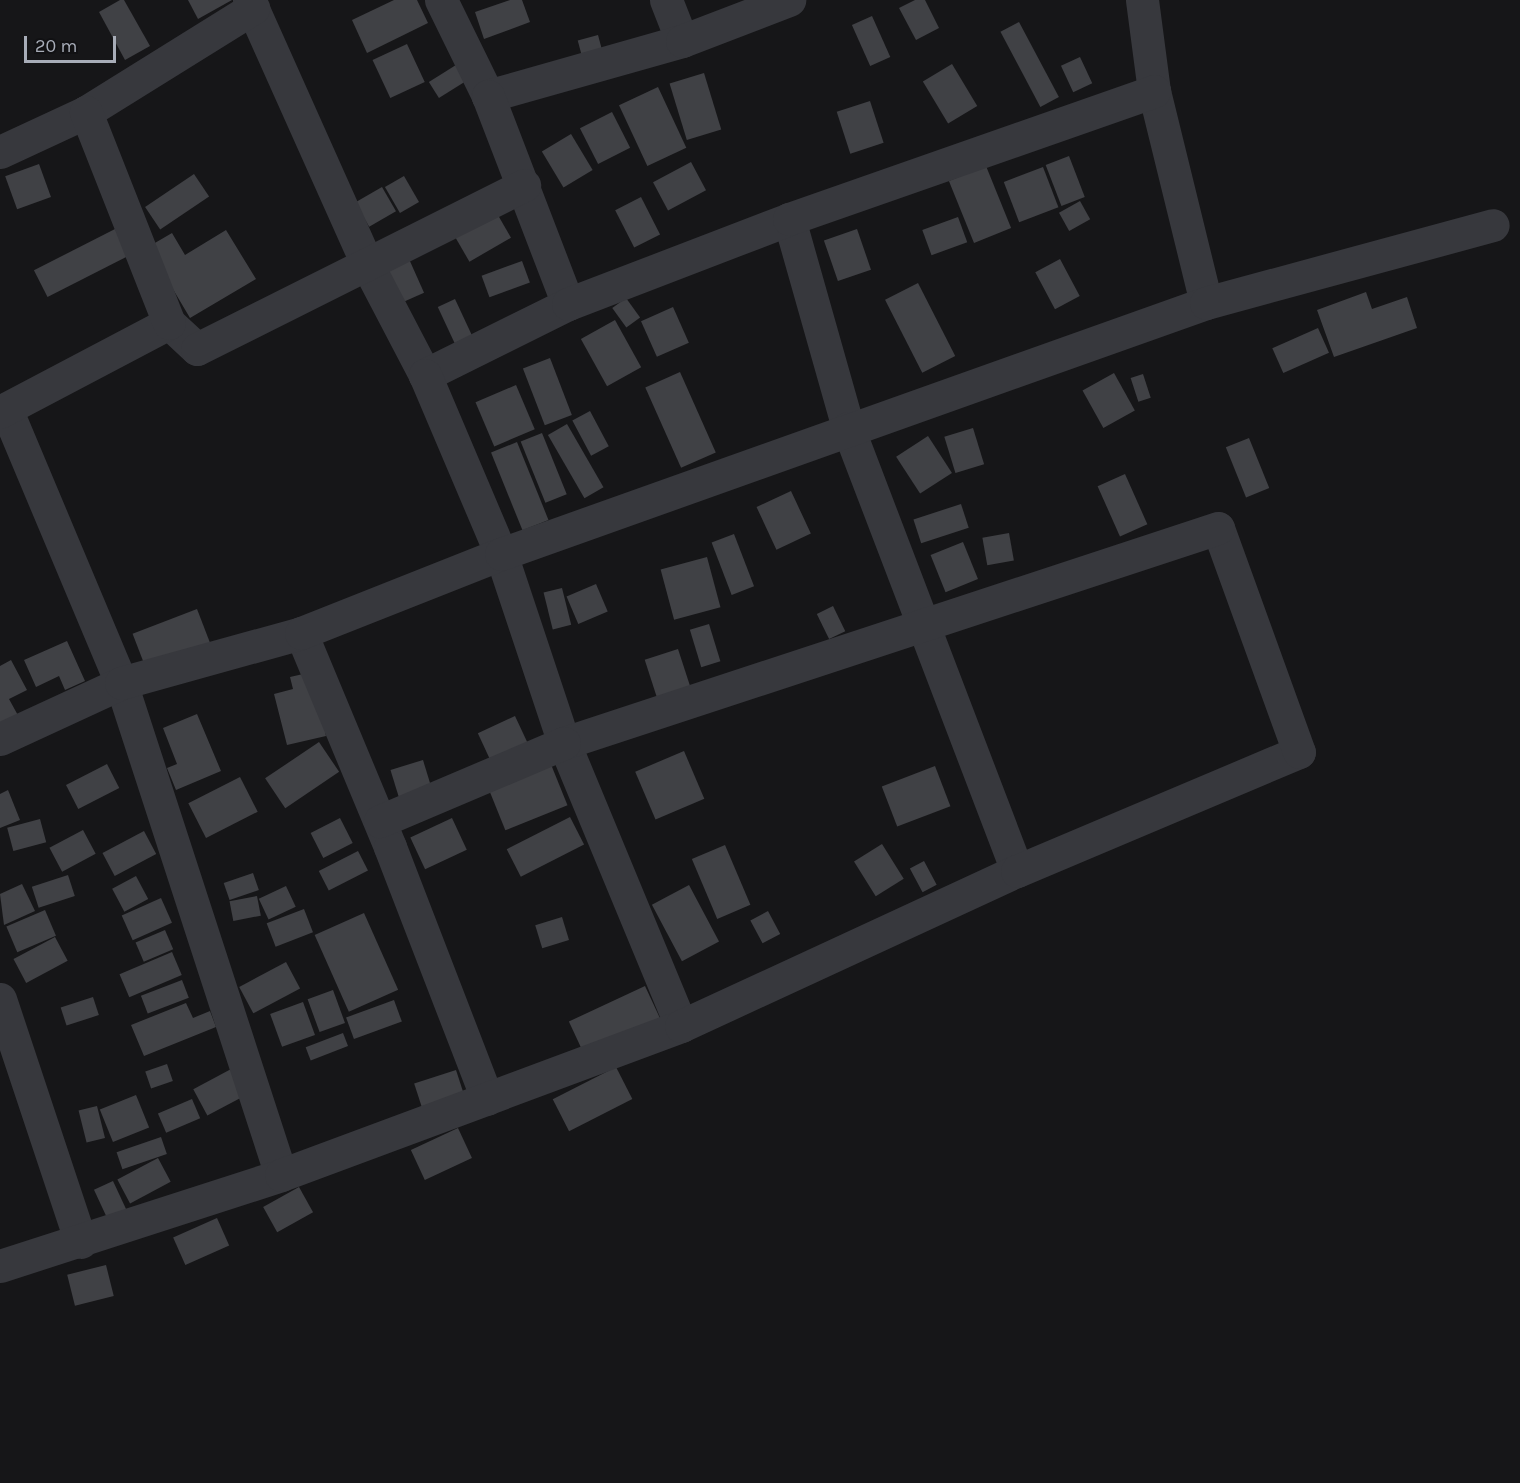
<!DOCTYPE html>
<style>
body{margin:0}
#map{position:relative;width:1520px;height:1483px;overflow:hidden;background:#161618;font-family:Karla,sans-serif}
div>[style]{position:absolute}
.building>*{inset:0;background:#404145;transform-origin:0 0}
.street>*{height:33px;margin:-16.5px;padding:0 16.5px;transform-origin:16.5px;border-radius:16.5px;background:#37383d}
span{translate:-50% -50%;white-space:nowrap;text-align:center;line-height:1.15;-webkit-text-stroke:4.5px #111113;paint-order:stroke}
.scale{position:absolute;left:24px;top:36px;width:92px;height:27px;box-sizing:border-box;border:3px solid #a8adb8;border-top:0;padding-left:8px;font-size:18px;line-height:21px;white-space:nowrap;color:#a8adb8;-webkit-text-stroke:4px #111113;paint-order:stroke}
</style>
<div id="map">
<div class="building">
<div style="clip-path:polygon(120px 0,124px 0,150px 46px,125px 60px,99px 12px)"></div>
<div style="clip-path:polygon(188px 0,232px 0,198px 19px)"></div>
<div style="clip-path:polygon(394px 0,417px 0,428px 23px,367px 53px,352px 20px)"></div>
<div style="clip-path:polygon(510px 0,522px 0,530px 22px,484px 39px,475px 12px)"></div>
<div style="clip-path:polygon(915px 0,925px 0,939px 28px,916px 40px,899px 8px)"></div>
<div style="left:872px;top:16px;width:45px;height:22px;rotate:66deg"></div>
<div style="left:1019px;top:22px;width:85px;height:21px;rotate:62deg"></div>
<div style="left:598px;top:35px;width:24px;height:21px;rotate:75deg"></div>
<div style="left:407px;top:44px;width:42px;height:38px;rotate:65deg"></div>
<div style="left:1080px;top:57px;width:29px;height:21px;rotate:65deg"></div>
<div style="left:952px;top:64px;width:49px;height:34px;rotate:59deg"></div>
<div style="left:456px;top:65px;width:19px;height:32px;rotate:58deg"></div>
<div style="left:704px;top:73px;width:59px;height:36px;rotate:73deg"></div>
<div style="left:658px;top:87px;width:67px;height:43px;rotate:65deg"></div>
<div style="left:870px;top:101px;width:44px;height:35px;rotate:72deg"></div>
<div style="left:612px;top:112px;width:40px;height:36px;rotate:63deg"></div>
<div style="left:571px;top:134px;width:42px;height:34px;rotate:59deg"></div>
<div style="left:1069px;top:156px;width:44px;height:25px;rotate:69deg"></div>
<div style="left:691px;top:162px;width:32px;height:43px;rotate:62deg"></div>
<div style="left:39px;top:164px;width:35px;height:36px;rotate:70deg"></div>
<div style="left:986px;top:166px;width:67px;height:40px;rotate:68deg"></div>
<div style="left:1043px;top:167px;width:43px;height:42px;rotate:69deg"></div>
<div style="left:194px;top:174px;width:27px;height:59px;rotate:56deg"></div>
<div style="left:404px;top:176px;width:30px;height:22px;rotate:60deg"></div>
<div style="left:382px;top:187px;width:28px;height:31px;rotate:60deg"></div>
<div style="left:641px;top:197px;width:42px;height:29px;rotate:63deg"></div>
<div style="left:1080px;top:201px;width:21px;height:24px;rotate:61deg"></div>
<div style="left:495px;top:210px;width:32px;height:48px;rotate:60deg"></div>
<div style="left:958px;top:217px;width:27px;height:38px;rotate:70deg"></div>
<div style="left:115px;top:229px;width:30px;height:91px;rotate:63deg"></div>
<div style="left:857px;top:229px;width:43px;height:35px;rotate:71deg"></div>
<div style="clip-path:polygon(226px 230px,256px 279px,190px 318px,148px 247px,172px 233px,185px 255px)"></div>
<div style="left:409px;top:259px;width:37px;height:29px;rotate:66deg"></div>
<div style="left:1060px;top:259px;width:42px;height:28px;rotate:62deg"></div>
<div style="left:522px;top:261px;width:23px;height:43px;rotate:70deg"></div>
<div style="left:918px;top:283px;width:82px;height:37px;rotate:63deg"></div>
<div style="clip-path:polygon(1366px 292px,1372px 309px,1407px 297px,1417px 328px,1334px 357px,1317px 310px)"></div>
<div style="left:626px;top:298px;width:24px;height:17px;rotate:54deg"></div>
<div style="left:455px;top:299px;width:40px;height:19px;rotate:65deg"></div>
<div style="left:673px;top:307px;width:39px;height:35px;rotate:66deg"></div>
<div style="left:615px;top:320px;width:54px;height:39px;rotate:61deg"></div>
<div style="left:1318px;top:328px;width:27px;height:50px;rotate:66deg"></div>
<div style="left:550px;top:358px;width:61px;height:29px;rotate:69deg"></div>
<div style="left:680px;top:372px;width:88px;height:38px;rotate:66deg"></div>
<div style="left:1114px;top:373px;width:43px;height:36px;rotate:61deg"></div>
<div style="left:1143px;top:374px;width:25px;height:13px;rotate:72deg"></div>
<div style="left:516px;top:385px;width:48px;height:44px;rotate:67deg"></div>
<div style="left:590px;top:411px;width:40px;height:20px;rotate:62deg"></div>
<div style="left:567px;top:424px;width:73px;height:22px;rotate:60deg"></div>
<div style="left:973px;top:428px;width:38px;height:30px;rotate:73deg"></div>
<div style="left:542px;top:433px;width:66px;height:23px;rotate:68deg"></div>
<div style="left:928px;top:436px;width:44px;height:38px;rotate:57deg"></div>
<div style="left:1249px;top:438px;width:54px;height:25px;rotate:68deg"></div>
<div style="left:517px;top:442px;width:84px;height:28px;rotate:68deg"></div>
<div style="left:1125px;top:474px;width:55px;height:30px;rotate:66deg"></div>
<div style="left:791px;top:491px;width:47px;height:38px;rotate:65deg"></div>
<div style="left:961px;top:504px;width:25px;height:50px;rotate:72deg"></div>
<div style="left:1009px;top:533px;width:28px;height:27px;rotate:80deg"></div>
<div style="left:734px;top:534px;width:56px;height:24px;rotate:69deg"></div>
<div style="left:963px;top:542px;width:40px;height:35px;rotate:68deg"></div>
<div style="left:707px;top:557px;width:52px;height:48px;rotate:75deg"></div>
<div style="left:596px;top:584px;width:30px;height:32px;rotate:67deg"></div>
<div style="left:562px;top:588px;width:38px;height:19px;rotate:76deg"></div>
<div style="left:833px;top:606px;width:28px;height:18px;rotate:64deg"></div>
<div style="left:197px;top:609px;width:36px;height:69px;rotate:69deg"></div>
<div style="left:709px;top:624px;width:39px;height:20px;rotate:73deg"></div>
<div style="clip-path:polygon(67px 641px,85px 681px,65px 690px,59px 676px,36px 687px,24px 660px)"></div>
<div style="left:678px;top:649px;width:39px;height:35px;rotate:72deg"></div>
<div style="clip-path:polygon(11px 660px,27px 690px,9px 699px,20px 719px,0 727px,0 666px)"></div>
<div style="clip-path:polygon(312px 672px,326px 736px,287px 745px,274px 694px,293px 689px,290px 677px)"></div>
<div style="clip-path:polygon(197px 714px,221px 771px,176px 790px,167px 768px,177px 764px,163px 728px)"></div>
<div style="left:515px;top:716px;width:31px;height:41px;rotate:65deg"></div>
<div style="left:319px;top:742px;width:36px;height:65px;rotate:56deg"></div>
<div style="left:684px;top:751px;width:52px;height:53px;rotate:67deg"></div>
<div style="left:548px;top:757px;width:52px;height:67px;rotate:68deg"></div>
<div style="left:423px;top:760px;width:37px;height:34px;rotate:73deg"></div>
<div style="left:107px;top:764px;width:27px;height:46px;rotate:63deg"></div>
<div style="left:935px;top:766px;width:43px;height:57px;rotate:69deg"></div>
<div style="left:240px;top:777px;width:39px;height:58px;rotate:63deg"></div>
<div style="clip-path:polygon(8px 790px,20px 820px,0 828px,0 794px)"></div>
<div style="left:570px;top:817px;width:31px;height:71px;rotate:63deg"></div>
<div style="left:340px;top:818px;width:28px;height:33px;rotate:63deg"></div>
<div style="left:452px;top:818px;width:35px;height:46px;rotate:65deg"></div>
<div style="left:40px;top:819px;width:24px;height:34px;rotate:75deg"></div>
<div style="left:83px;top:830px;width:27px;height:38px;rotate:62deg"></div>
<div style="left:144px;top:831px;width:26px;height:47px;rotate:62deg"></div>
<div style="left:882px;top:844px;width:41px;height:33px;rotate:58deg"></div>
<div style="left:725px;top:845px;width:65px;height:36px;rotate:67deg"></div>
<div style="left:358px;top:851px;width:22px;height:44px;rotate:63deg"></div>
<div style="left:924px;top:861px;width:27px;height:16px;rotate:62deg"></div>
<div style="left:253px;top:873px;width:18px;height:31px;rotate:71deg"></div>
<div style="left:68px;top:875px;width:22px;height:38px;rotate:72deg"></div>
<div style="left:136px;top:876px;width:26px;height:27px;rotate:62deg"></div>
<div style="clip-path:polygon(22px 884px,35px 911px,4px 925px,0 894px)"></div>
<div style="left:689px;top:885px;width:64px;height:42px;rotate:62deg"></div>
<div style="left:286px;top:886px;width:23px;height:30px;rotate:65deg"></div>
<div style="left:257px;top:896px;width:20px;height:28px;rotate:79deg"></div>
<div style="left:161px;top:898px;width:27px;height:43px;rotate:66deg"></div>
<div style="left:304px;top:909px;width:25px;height:40px;rotate:69deg"></div>
<div style="left:45px;top:910px;width:28px;height:42px;rotate:67deg"></div>
<div style="left:768px;top:911px;width:26px;height:20px;rotate:62deg"></div>
<div style="left:364px;top:913px;width:84px;height:54px;rotate:66deg"></div>
<div style="left:562px;top:917px;width:24px;height:28px;rotate:73deg"></div>
<div style="left:165px;top:930px;width:21px;height:32px;rotate:67deg"></div>
<div style="left:55px;top:937px;width:27px;height:47px;rotate:62deg"></div>
<div style="left:172px;top:952px;width:25px;height:57px;rotate:67deg"></div>
<div style="left:286px;top:962px;width:30px;height:53px;rotate:62deg"></div>
<div style="left:182px;top:980px;width:19px;height:44px;rotate:69deg"></div>
<div style="left:645px;top:986px;width:35px;height:84px;rotate:65deg"></div>
<div style="left:333px;top:990px;width:35px;height:27px;rotate:70deg"></div>
<div style="left:93px;top:997px;width:19px;height:34px;rotate:72deg"></div>
<div style="left:394px;top:1000px;width:23px;height:51px;rotate:70deg"></div>
<div style="left:303px;top:1002px;width:35px;height:35px;rotate:70deg"></div>
<div style="clip-path:polygon(186px 1003px,193px 1018px,210px 1011px,216px 1027px,144px 1056px,131px 1025px)"></div>
<div style="left:343px;top:1033px;width:14px;height:40px;rotate:69deg"></div>
<div style="left:167px;top:1064px;width:18px;height:23px;rotate:71deg"></div>
<div style="left:616px;top:1067px;width:36px;height:71px;rotate:63deg"></div>
<div style="left:233px;top:1068px;width:30px;height:45px;rotate:62deg"></div>
<div style="left:456px;top:1070px;width:26px;height:44px;rotate:72deg"></div>
<div style="left:136px;top:1095px;width:35px;height:39px;rotate:68deg"></div>
<div style="left:192px;top:1099px;width:21px;height:37px;rotate:67deg"></div>
<div style="left:97px;top:1106px;width:33px;height:19px;rotate:76deg"></div>
<div style="left:458px;top:1128px;width:33px;height:52px;rotate:65deg"></div>
<div style="left:161px;top:1137px;width:18px;height:47px;rotate:71deg"></div>
<div style="left:158px;top:1158px;width:27px;height:46px;rotate:62deg"></div>
<div style="left:113px;top:1181px;width:38px;height:21px;rotate:65deg"></div>
<div style="left:299px;top:1187px;width:29px;height:41px;rotate:61deg"></div>
<div style="left:217px;top:1218px;width:30px;height:48px;rotate:66deg"></div>
<div style="left:106px;top:1265px;width:32px;height:40px;rotate:76deg"></div>
</div>
<div class="street">
<div style="left:249px;top:0;width:289px;rotate:65.9deg"></div>
<div style="left:367px;top:264px;width:125px;rotate:62.4deg"></div>
<div style="left:441px;top:0;width:107px;rotate:63.9deg"></div>
<div style="left:666px;top:0;width:44px;rotate:68.7deg"></div>
<div style="left:682px;top:41px;width:202px;rotate:164.2deg"></div>
<div style="left:488px;top:96px;width:223px;rotate:69deg"></div>
<div style="left:568px;top:304px;width:160px;rotate:153.6deg"></div>
<div style="left:425px;top:375px;width:194px;rotate:67deg"></div>
<div style="left:501px;top:554px;width:199px;rotate:71.6deg"></div>
<div style="left:564px;top:743px;width:306px;rotate:67.5deg"></div>
<div style="left:1142px;top:0;width:92px;rotate:82.5deg"></div>
<div style="left:1154px;top:91px;width:218px;rotate:76.2deg"></div>
<div style="left:682px;top:41px;width:115px;rotate:-21deg"></div>
<div style="left:0;top:152px;width:95px;rotate:-24.9deg"></div>
<div style="left:86px;top:112px;width:197px;rotate:-31.9deg"></div>
<div style="left:789px;top:219px;width:217px;rotate:74.2deg"></div>
<div style="left:848px;top:428px;width:474px;rotate:69.1deg"></div>
<div style="left:568px;top:304px;width:237px;rotate:-21deg"></div>
<div style="left:789px;top:219px;width:387px;rotate:-19.3deg"></div>
<div style="left:169px;top:323px;width:38px;rotate:43deg"></div>
<div style="left:197px;top:349px;width:366px;rotate:-26.6deg"></div>
<div style="left:6px;top:409px;width:297px;rotate:67.2deg"></div>
<div style="left:121px;top:683px;width:517px;rotate:71.99deg"></div>
<div style="left:0;top:412px;width:191px;rotate:-27.8deg"></div>
<div style="left:169px;top:323px;width:227px;rotate:-111.5deg"></div>
<div style="left:301px;top:633px;width:232px;rotate:67.4deg"></div>
<div style="left:390px;top:847px;width:270px;rotate:68.9deg"></div>
<div style="left:0;top:739px;width:133px;rotate:-24.8deg"></div>
<div style="left:121px;top:683px;width:187px;rotate:-15.5deg"></div>
<div style="left:301px;top:633px;width:215px;rotate:-21.6deg"></div>
<div style="left:501px;top:554px;width:748px;rotate:-19.6deg"></div>
<div style="left:1206px;top:303px;width:297px;rotate:-15.2deg"></div>
<div style="left:0;top:999px;width:256px;rotate:71.6deg"></div>
<div style="left:0;top:1266px;width:295px;rotate:-17.9deg"></div>
<div style="left:281px;top:1175px;width:427px;rotate:-20.4deg"></div>
<div style="left:681px;top:1026px;width:370px;rotate:-24.8deg"></div>
<div style="left:1017px;top:871px;width:306px;rotate:-22.9deg"></div>
<div style="left:1299px;top:752px;width:238px;rotate:-109.9deg"></div>
<div style="left:1218px;top:528px;width:688px;rotate:161.8deg"></div>
<div style="left:564px;top:743px;width:200px;rotate:157deg"></div>
</div>
<div class="scale">20 m</div>
</div>
